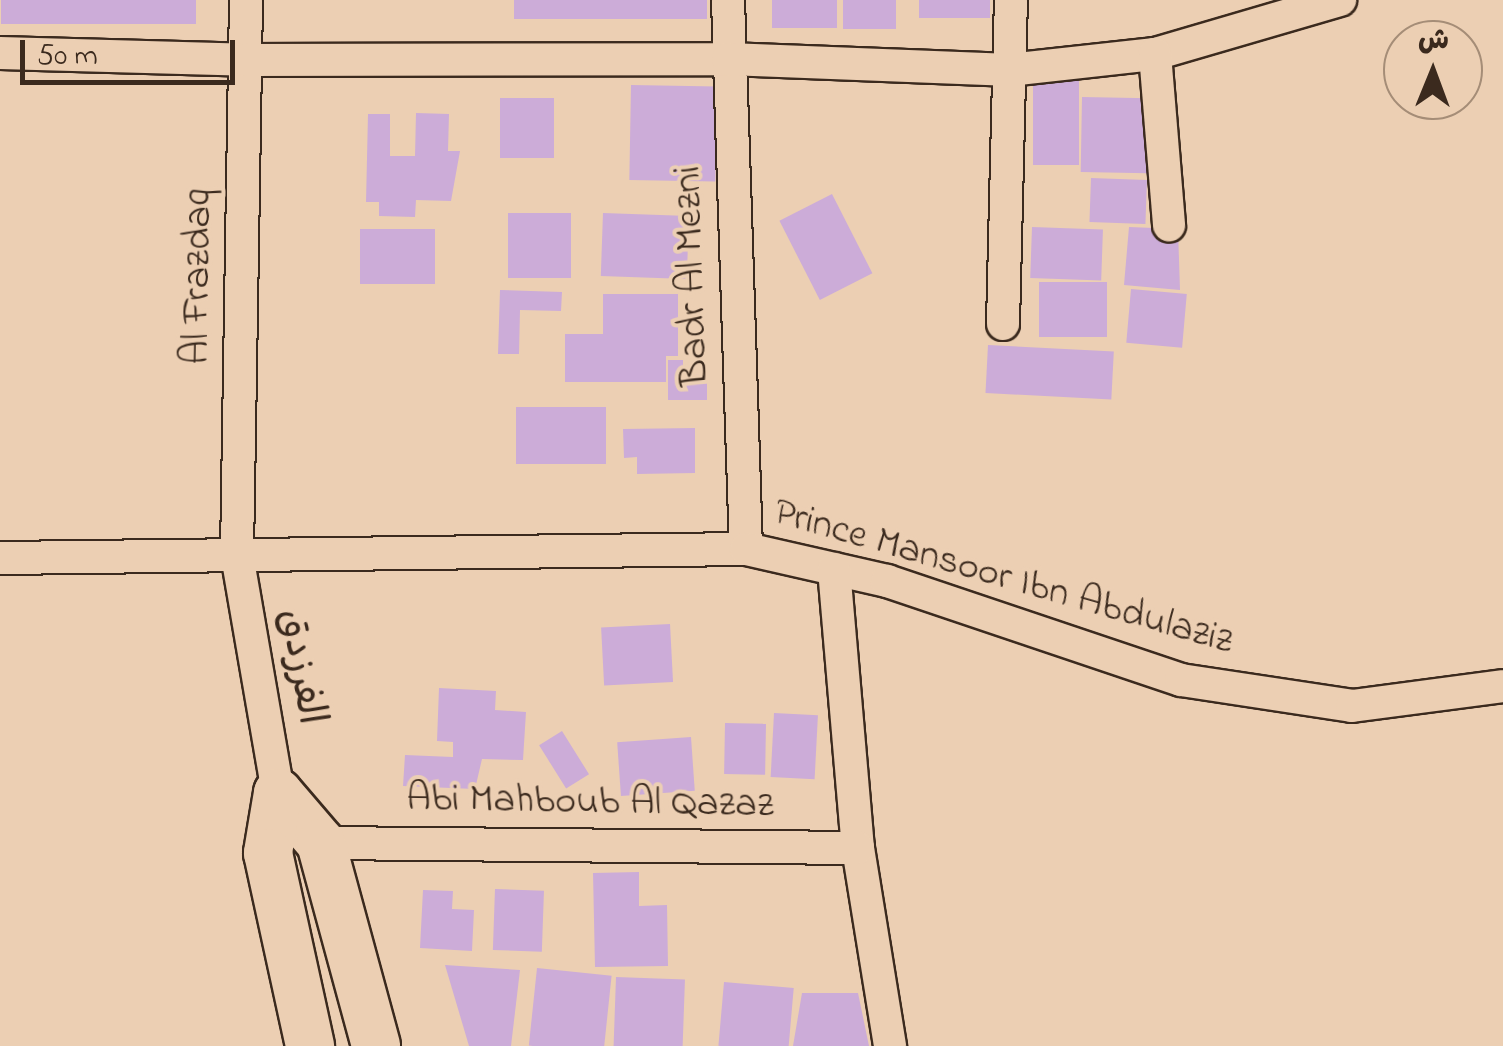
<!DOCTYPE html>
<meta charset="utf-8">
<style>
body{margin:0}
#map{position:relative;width:1503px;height:1046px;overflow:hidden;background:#eccfb3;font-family:"Indie Flower","Playpen Sans Arabic",sans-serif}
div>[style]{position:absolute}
.building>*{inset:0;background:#ccacd8;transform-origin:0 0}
.roads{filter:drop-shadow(2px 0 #3b2a1e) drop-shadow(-2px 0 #3b2a1e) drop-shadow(0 2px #3b2a1e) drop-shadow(0 -2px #3b2a1e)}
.street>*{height:32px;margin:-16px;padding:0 16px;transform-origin:16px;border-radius:16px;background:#eccfb3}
.secondary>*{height:48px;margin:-24px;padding:0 24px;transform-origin:24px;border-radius:24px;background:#eccfb3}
span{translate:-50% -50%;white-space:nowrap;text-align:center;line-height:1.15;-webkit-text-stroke:8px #eccfb3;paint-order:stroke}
.street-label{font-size:40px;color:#3b2a1e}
.north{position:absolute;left:1383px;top:20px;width:100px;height:100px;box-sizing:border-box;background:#eccfb3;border:2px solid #a58d77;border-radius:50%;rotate:1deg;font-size:28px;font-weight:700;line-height:40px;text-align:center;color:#3b2a1e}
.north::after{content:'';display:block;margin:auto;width:35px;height:45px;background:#3b2a1e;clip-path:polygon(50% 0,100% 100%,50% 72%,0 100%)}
.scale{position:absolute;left:20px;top:40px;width:215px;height:45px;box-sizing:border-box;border:5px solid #3b2a1e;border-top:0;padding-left:12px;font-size:30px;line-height:35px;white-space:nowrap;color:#3b2a1e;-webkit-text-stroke:8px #eccfb3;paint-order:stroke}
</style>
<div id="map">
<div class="building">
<div style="left:1px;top:0;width:195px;height:24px"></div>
<div style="left:514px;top:0;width:193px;height:19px"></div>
<div style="left:772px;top:0;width:65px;height:28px"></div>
<div style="left:843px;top:0;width:53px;height:29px"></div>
<div style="left:919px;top:0;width:71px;height:18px"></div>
<div style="left:1033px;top:79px;width:46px;height:86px"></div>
<div style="left:631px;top:85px;width:86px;height:95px;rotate:1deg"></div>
<div style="left:1082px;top:97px;width:67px;height:75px;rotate:1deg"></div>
<div style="left:500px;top:98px;width:54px;height:60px"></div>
<div style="clip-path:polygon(416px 113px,449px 114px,448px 151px,460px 151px,451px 201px,416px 200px,415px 217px,379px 216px,379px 202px,366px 202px,368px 114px,390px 114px,390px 156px,415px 156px)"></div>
<div style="left:1091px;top:178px;width:56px;height:44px;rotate:2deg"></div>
<div style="left:832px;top:194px;width:89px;height:59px;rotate:63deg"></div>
<div style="left:508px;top:213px;width:63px;height:65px"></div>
<div style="left:603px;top:213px;width:86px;height:63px;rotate:2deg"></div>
<div style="left:1032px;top:227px;width:71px;height:51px;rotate:2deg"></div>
<div style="clip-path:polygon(1129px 227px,1178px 229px,1180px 290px,1124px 285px)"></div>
<div style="left:360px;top:229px;width:75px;height:55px"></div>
<div style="left:1039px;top:282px;width:68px;height:55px"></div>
<div style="left:1131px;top:289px;width:56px;height:54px;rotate:5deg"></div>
<div style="clip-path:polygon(500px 290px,562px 292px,561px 311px,520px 310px,519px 354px,498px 354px)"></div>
<div style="clip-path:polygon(603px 294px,678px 294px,678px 356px,666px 356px,666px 382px,565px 382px,565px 334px,603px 334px)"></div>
<div style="left:988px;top:345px;width:126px;height:48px;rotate:3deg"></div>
<div style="clip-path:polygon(668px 360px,683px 360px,683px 374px,707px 375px,707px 400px,668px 400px)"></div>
<div style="left:516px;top:407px;width:90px;height:57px"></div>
<div style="clip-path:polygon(695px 428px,695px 473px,637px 474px,637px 457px,624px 458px,623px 429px)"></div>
<div style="left:670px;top:624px;width:58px;height:69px;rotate:87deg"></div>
<div style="clip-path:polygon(439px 688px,496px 691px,495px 710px,526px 712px,523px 760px,482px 759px,475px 789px,403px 786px,405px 755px,453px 757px,453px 742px,437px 741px)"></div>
<div style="left:774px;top:713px;width:44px;height:64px;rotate:3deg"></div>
<div style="left:725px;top:723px;width:41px;height:51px;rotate:1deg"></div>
<div style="left:562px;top:731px;width:51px;height:27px;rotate:58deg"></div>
<div style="left:691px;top:737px;width:54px;height:74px;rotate:86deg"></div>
<div style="clip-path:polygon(639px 872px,639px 906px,667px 905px,668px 966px,595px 967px,593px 873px)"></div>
<div style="left:495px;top:889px;width:49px;height:61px;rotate:2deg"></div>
<div style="clip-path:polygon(423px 890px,453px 891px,452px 909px,474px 910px,472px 951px,420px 948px)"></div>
<div style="clip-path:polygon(445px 965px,520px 970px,511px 1046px,469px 1046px)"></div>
<div style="left:537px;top:968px;width:75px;height:78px;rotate:6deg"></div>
<div style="left:616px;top:977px;width:69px;height:69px;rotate:2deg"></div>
<div style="left:724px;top:982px;width:70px;height:64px;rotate:5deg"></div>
<div style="clip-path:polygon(802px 993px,858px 993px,869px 1046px,793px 1046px)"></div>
</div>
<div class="roads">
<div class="street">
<div style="left:246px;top:0;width:555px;rotate:90.93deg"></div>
<div style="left:237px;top:555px;width:242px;rotate:80.2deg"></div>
<div style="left:728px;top:0;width:549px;rotate:88.12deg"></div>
<div style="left:0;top:53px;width:246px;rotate:1.6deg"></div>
<div style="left:246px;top:60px;width:482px;rotate:-0.1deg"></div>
<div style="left:728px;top:59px;width:281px;rotate:2.2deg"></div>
<div style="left:1009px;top:70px;width:147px;rotate:-6.3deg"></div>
<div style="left:1155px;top:54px;width:193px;rotate:-16.3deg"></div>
<div style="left:1155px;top:54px;width:172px;rotate:85.3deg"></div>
<div style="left:1003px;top:324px;width:324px;rotate:-88.6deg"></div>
<div style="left:0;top:558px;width:746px;rotate:-0.69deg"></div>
<div style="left:746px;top:549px;width:145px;rotate:12.8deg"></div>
<div style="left:887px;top:581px;width:310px;rotate:18.6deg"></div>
<div style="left:1181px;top:680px;width:173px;rotate:8.6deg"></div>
<div style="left:1352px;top:706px;width:152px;rotate:-7.5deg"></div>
<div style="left:834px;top:569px;width:280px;rotate:85.1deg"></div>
<div style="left:858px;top:848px;width:201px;rotate:80.8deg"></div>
<div style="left:321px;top:843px;width:537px;rotate:0.53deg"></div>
</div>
<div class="secondary">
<div style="left:278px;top:793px;width:66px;rotate:49.3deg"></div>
<div style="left:321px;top:843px;width:210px;rotate:74.8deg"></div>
<div style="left:278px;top:793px;width:61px;rotate:99.5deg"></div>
<div style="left:268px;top:853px;width:198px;rotate:77.7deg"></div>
</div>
</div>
<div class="street-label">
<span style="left:693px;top:276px;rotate:-92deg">Badr Al Mezni</span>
<span style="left:199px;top:277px;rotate:-89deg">Al Frazdaq</span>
<span style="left:1003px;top:578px;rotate:16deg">Prince Mansoor Ibn Abdulaziz</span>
<span style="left:300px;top:667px;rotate:80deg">الفرزدق</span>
<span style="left:590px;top:803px;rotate:1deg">Abi Mahboub Al Qazaz</span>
</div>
<div class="north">ش</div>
<div class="scale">50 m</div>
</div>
